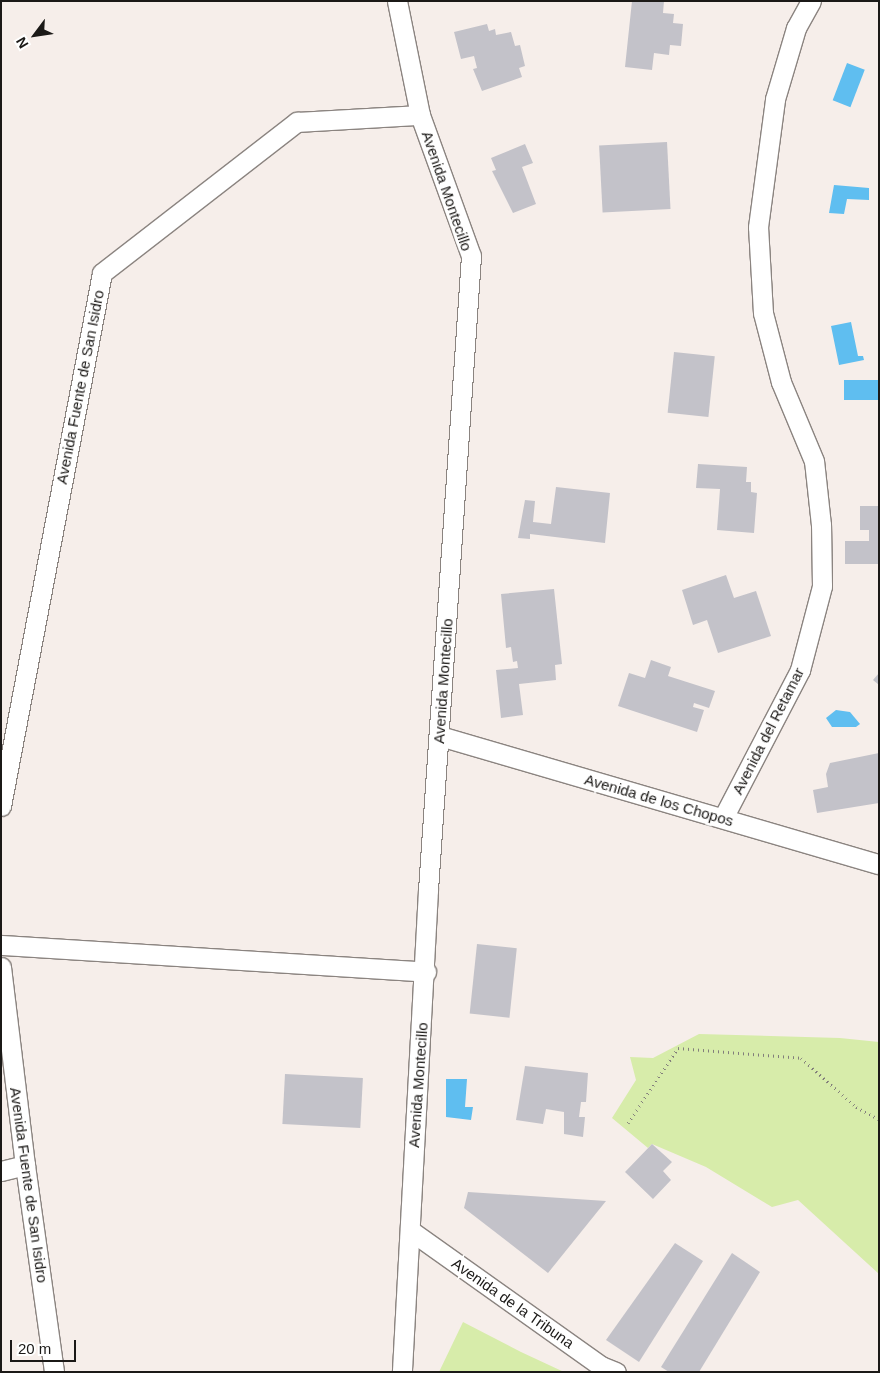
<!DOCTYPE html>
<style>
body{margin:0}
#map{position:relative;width:880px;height:1373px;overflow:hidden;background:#f6eeea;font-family:Helvetica,sans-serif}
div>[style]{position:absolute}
.green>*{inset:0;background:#d7ecaa}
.water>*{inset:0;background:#5fbef0;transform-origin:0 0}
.building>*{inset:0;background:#c3c2c9;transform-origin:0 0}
.path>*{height:3px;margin-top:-1.5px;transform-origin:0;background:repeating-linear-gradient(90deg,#827e7b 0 1px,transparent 0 5px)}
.roads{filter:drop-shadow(1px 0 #8b8480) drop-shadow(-1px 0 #8b8480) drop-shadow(0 1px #8b8480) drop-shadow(0 -1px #8b8480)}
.minor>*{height:19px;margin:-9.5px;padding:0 9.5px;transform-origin:9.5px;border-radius:9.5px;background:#fff}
span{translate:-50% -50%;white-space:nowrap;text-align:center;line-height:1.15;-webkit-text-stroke:5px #fff;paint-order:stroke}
.street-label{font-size:15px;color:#1b1917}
.frame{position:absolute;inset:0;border:2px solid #1b1917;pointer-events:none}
.north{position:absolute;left:10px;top:10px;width:50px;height:50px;-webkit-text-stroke:4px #fff;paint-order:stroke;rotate:239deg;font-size:14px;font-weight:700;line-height:20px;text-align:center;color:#1b1917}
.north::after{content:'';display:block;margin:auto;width:18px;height:22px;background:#1b1917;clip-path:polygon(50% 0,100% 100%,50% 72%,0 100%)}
.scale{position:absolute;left:10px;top:1340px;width:66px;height:22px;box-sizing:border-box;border:2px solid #1b1917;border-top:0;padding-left:6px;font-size:15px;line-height:18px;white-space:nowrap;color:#1b1917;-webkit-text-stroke:4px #fff;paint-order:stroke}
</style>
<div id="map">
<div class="green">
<div style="clip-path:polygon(699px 1034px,840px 1038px,879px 1042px,879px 1274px,798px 1200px,772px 1207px,706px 1167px,652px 1144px,648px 1148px,612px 1118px,636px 1080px,630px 1057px,653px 1058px)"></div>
<div style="clip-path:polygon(463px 1322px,521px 1352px,564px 1372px,439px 1372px)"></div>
</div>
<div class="water">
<div style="left:847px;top:63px;width:19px;height:40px;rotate:21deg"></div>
<div style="clip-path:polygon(834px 185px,869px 188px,869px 200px,847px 199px,844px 214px,829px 213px)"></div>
<div style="clip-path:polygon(851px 322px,858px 356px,863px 356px,864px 360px,839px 365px,831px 326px)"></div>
<div style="left:879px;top:380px;width:20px;height:35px;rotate:90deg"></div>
<div style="clip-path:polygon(836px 710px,850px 712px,860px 724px,856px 727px,832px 727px,826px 718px)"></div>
<div style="clip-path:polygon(446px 1079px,467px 1079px,465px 1107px,473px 1107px,471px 1120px,446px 1117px)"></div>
</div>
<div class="building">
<div style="clip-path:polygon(632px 1px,664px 1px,663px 13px,674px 14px,673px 23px,683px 24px,681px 46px,670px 45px,669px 55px,654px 53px,652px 70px,625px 67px)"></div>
<div style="clip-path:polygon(487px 24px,489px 31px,495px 29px,496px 35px,511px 32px,515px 46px,520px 45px,525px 66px,519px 68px,522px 77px,482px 91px,473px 69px,477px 68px,474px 56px,461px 59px,454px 32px)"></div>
<div style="left:667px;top:142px;width:67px;height:68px;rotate:87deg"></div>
<div style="clip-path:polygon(525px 144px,533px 163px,522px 167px,536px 204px,513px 213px,492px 171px,496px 170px,491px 158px)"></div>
<div style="left:674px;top:352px;width:41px;height:61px;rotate:6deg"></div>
<div style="clip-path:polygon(698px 464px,747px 467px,746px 482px,751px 482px,751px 492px,757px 493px,754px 533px,717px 530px,720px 489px,696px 488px)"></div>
<div style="clip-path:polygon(556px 487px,610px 493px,605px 543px,530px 534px,530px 539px,518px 538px,525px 500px,535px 501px,533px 522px,551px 524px)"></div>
<div style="clip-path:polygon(860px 506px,879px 506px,879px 564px,845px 564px,845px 541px,869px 541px,869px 530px,860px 530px)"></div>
<div style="clip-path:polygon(726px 575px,734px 598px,756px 591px,771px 636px,718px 653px,707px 620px,693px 625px,682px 590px)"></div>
<div style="clip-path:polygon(554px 589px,562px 664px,555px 665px,556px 680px,519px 684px,523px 715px,501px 718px,496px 670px,518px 668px,517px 661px,513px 662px,511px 647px,506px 648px,501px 594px)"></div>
<div style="clip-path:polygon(651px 660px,671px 667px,668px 676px,715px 691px,709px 708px,694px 703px,693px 707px,704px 710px,697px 732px,618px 706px,629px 673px,645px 678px)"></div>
<div style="clip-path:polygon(879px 673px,879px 685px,873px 680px)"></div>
<div style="clip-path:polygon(879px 753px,879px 803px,817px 813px,813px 790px,828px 787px,826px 774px,830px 763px)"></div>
<div style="left:477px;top:944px;width:40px;height:70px;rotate:6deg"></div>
<div style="clip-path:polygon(525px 1066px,588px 1073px,586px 1102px,581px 1102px,579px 1117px,585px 1117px,583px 1137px,564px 1134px,564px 1112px,546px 1109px,543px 1124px,516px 1120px)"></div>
<div style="left:285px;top:1074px;width:78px;height:50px;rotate:3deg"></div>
<div style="clip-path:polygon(652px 1144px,672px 1162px,663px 1171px,671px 1180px,653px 1199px,625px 1172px)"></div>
<div style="clip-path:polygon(468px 1192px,606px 1201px,548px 1273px,464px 1208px)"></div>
<div style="clip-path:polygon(675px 1243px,703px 1261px,639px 1362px,606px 1340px)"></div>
<div style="clip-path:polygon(732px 1253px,760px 1272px,699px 1372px,669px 1372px,661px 1367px)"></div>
</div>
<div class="path">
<div style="left:628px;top:1123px;width:90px;rotate:-56.3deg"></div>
<div style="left:678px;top:1048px;width:123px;rotate:4.6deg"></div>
<div style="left:801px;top:1058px;width:74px;rotate:41.7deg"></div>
<div style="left:856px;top:1107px;width:26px;rotate:28deg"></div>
</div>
<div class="roads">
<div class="minor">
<div style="left:397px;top:1px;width:116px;rotate:78.6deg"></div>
<div style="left:420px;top:115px;width:150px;rotate:70.1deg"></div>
<div style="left:471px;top:256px;width:635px;rotate:93.88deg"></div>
<div style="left:428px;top:890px;width:483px;rotate:93.1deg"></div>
<div style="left:440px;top:736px;width:457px;rotate:16.3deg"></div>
<div style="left:1px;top:806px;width:542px;rotate:-79.27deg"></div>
<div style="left:102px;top:273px;width:247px;rotate:-37.8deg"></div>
<div style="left:297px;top:122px;width:123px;rotate:-3.3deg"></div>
<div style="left:723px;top:818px;width:167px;rotate:-62.5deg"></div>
<div style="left:800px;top:670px;width:87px;rotate:-75.3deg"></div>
<div style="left:822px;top:586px;width:61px;rotate:-90.9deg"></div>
<div style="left:821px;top:525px;width:64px;rotate:-96.2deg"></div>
<div style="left:814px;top:461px;width:86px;rotate:-112.7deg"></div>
<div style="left:781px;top:382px;width:71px;rotate:-104.6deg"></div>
<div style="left:763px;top:313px;width:86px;rotate:-93.3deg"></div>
<div style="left:758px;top:227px;width:129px;rotate:-82.4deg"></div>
<div style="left:775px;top:99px;width:74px;rotate:-73.5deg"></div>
<div style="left:796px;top:28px;width:31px;rotate:-61deg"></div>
<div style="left:1px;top:945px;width:426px;rotate:3.6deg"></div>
<div style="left:1px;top:967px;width:199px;rotate:83.1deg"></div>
<div style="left:25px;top:1165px;width:209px;rotate:82deg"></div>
<div style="left:1px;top:1171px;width:25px;rotate:-14deg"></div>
<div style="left:411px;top:1231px;width:233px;rotate:35.4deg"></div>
<div style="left:601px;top:1366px;width:16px;rotate:22deg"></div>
</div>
</div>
<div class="street-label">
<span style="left:447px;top:191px;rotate:71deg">Avenida Montecillo</span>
<span style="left:80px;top:387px;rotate:-79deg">Avenida Fuente de San Isidro</span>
<span style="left:443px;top:681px;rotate:-86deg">Avenida Montecillo</span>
<span style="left:768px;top:731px;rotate:-63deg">Avenida del Retamar</span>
<span style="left:659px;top:800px;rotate:16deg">Avenida de los Chopos</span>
<span style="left:418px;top:1085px;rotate:-86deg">Avenida Montecillo</span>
<span style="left:29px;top:1185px;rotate:82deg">Avenida Fuente de San Isidro</span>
<span style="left:513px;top:1303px;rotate:35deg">Avenida de la Tribuna</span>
</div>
<div class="frame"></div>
<div class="north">N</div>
<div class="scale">20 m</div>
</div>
